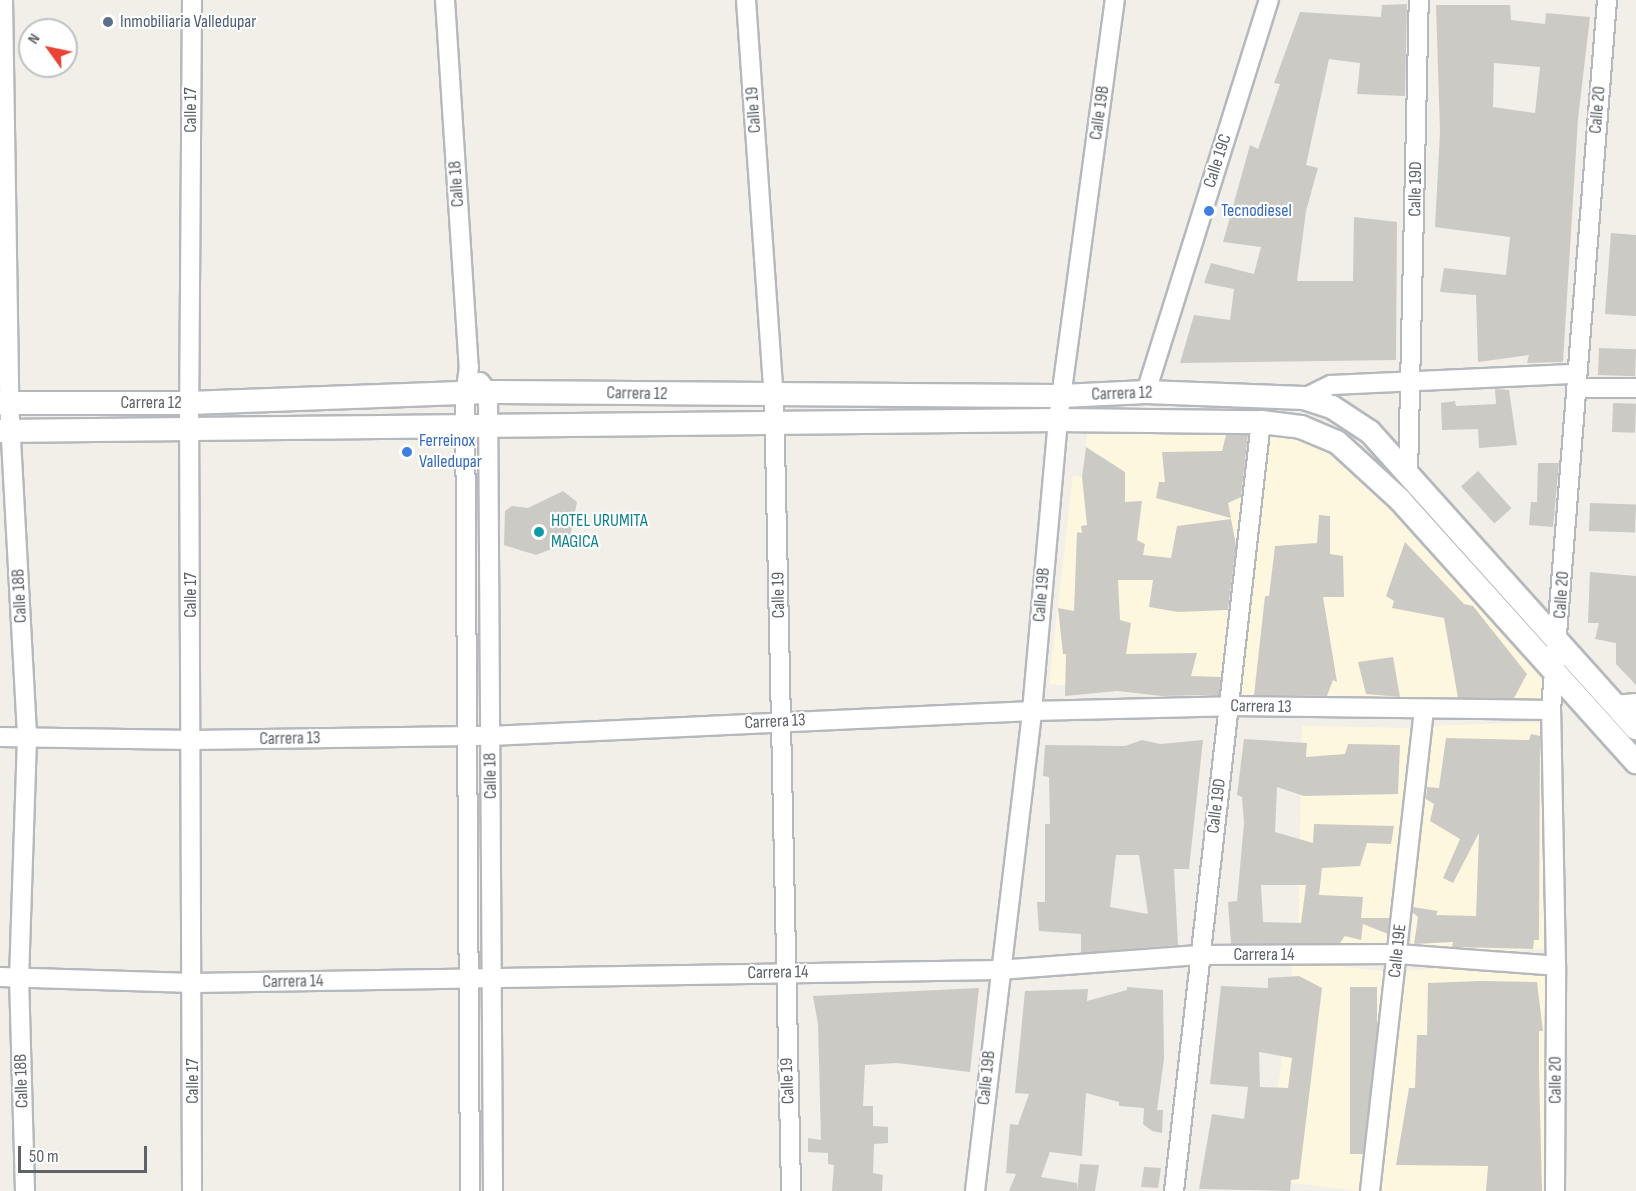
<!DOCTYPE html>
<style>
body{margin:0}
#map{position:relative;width:1636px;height:1191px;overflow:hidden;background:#f1efe8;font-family:"Sofia Sans Condensed",sans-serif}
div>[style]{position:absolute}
.commercial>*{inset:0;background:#fef7e0;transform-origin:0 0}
.building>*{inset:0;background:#cccac5;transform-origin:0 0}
.roads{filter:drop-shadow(2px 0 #b5b8bc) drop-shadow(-2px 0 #b5b8bc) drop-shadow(0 2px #b5b8bc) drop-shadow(0 -2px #b5b8bc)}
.minor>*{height:18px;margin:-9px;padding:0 9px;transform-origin:9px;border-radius:9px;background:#fff}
.tertiary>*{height:22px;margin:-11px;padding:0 11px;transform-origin:11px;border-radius:11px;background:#fff}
.dots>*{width:16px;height:16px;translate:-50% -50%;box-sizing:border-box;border:3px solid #fff;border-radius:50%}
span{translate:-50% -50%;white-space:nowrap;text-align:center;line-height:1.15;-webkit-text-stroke:4.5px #fff;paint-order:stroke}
.service-label{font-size:18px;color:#4e5e75}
.left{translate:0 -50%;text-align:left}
.street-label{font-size:18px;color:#5f6368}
.shop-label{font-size:18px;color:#366cbe}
.culture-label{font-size:18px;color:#0d838f}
.north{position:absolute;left:18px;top:18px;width:60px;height:60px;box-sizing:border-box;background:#fff;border:2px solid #bfc1c3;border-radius:50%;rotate:303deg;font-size:16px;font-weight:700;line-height:24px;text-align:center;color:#5f6368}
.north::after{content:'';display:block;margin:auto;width:21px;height:27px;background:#ea4335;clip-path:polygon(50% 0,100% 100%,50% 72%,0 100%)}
.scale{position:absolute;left:18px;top:1146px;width:129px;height:27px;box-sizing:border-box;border:3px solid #5f6368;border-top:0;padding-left:8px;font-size:18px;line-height:21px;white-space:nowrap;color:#5f6368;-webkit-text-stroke:4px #fff;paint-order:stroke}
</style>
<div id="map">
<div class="commercial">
<div style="clip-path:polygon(1090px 411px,1251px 428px,1220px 703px,1049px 684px,1073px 476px,1082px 477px)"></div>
<div style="clip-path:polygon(1266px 420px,1335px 443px,1549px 671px,1550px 706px,1223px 715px)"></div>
<div style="clip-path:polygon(1551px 722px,1544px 949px,1410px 956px,1427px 726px)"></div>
<div style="left:1302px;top:726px;width:110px;height:238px;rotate:1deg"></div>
<div style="clip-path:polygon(1548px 959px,1545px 1191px,1374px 1191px,1407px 971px)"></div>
<div style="left:1389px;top:972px;width:221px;height:96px;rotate:97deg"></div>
</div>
<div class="building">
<div style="clip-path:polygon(1407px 4px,1405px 96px,1357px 94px,1360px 63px,1329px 59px,1306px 165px,1318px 168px,1306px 211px,1297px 281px,1353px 281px,1354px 217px,1397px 222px,1396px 360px,1180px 363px,1194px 315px,1230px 320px,1234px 289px,1204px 283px,1211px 263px,1254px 274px,1261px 247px,1223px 242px,1250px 145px,1258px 149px,1280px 84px,1274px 83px,1300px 12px,1381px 17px,1382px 5px)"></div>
<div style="clip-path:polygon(evenodd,1436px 5px,1510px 5px,1511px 20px,1545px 24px,1546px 13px,1590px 17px,1578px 119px,1563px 362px,1527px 363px,1529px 355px,1478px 362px,1476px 295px,1440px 292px,1444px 268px,1506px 275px,1510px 237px,1435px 227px,1440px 132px,1436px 5px,1494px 63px,1540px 67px,1535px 113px,1493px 107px,1494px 63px)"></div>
<div style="clip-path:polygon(1611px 233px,1636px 235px,1636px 316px,1605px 314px)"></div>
<div style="left:1599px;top:348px;width:37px;height:27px;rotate:2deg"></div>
<div style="clip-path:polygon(1495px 389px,1509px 390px,1517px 445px,1479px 448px,1478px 429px,1442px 430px,1441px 403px,1455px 401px,1456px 406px,1496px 404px)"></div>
<div style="left:1613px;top:403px;width:23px;height:29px;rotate:2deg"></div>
<div style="clip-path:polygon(1226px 435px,1248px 435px,1241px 497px,1228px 503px,1231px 518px,1156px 498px,1159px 482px,1165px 482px,1162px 452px,1222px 451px)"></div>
<div style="clip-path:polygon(1086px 447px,1125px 472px,1125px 502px,1142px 501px,1137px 540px,1145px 544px,1143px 555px,1171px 558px,1177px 526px,1231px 519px,1236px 545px,1228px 610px,1178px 612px,1149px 607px,1153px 580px,1118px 580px,1120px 620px,1131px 623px,1126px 654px,1197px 653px,1191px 676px,1221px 677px,1219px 695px,1161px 696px,1117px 691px,1065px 696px,1066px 654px,1063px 654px,1058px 608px,1074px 611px,1077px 532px,1082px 533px,1081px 526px,1087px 525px,1082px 477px)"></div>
<div style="clip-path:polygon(1538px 463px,1559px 463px,1553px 527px,1529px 525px,1531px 502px,1537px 502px)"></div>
<div style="left:1478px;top:471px;width:50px;height:23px;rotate:48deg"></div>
<div style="clip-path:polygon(563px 491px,577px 502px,569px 542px,536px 555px,504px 545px,505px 511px,512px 506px,528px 508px)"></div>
<div style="left:1590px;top:503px;width:46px;height:28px;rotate:2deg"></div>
<div style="clip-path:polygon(1319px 515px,1330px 516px,1330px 554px,1343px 556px,1344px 597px,1323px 597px,1337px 682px,1333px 680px,1327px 696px,1254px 695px,1265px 596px,1269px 596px,1275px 546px,1317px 543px)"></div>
<div style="clip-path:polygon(1405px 542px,1464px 604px,1473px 606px,1527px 674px,1514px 698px,1458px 698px,1444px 618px,1392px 608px,1394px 601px,1386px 596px)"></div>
<div style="clip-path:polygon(1590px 572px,1636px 576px,1636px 685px,1616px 664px,1616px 643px,1595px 639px,1599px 623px,1588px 623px)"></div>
<div style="clip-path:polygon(1393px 657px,1400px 697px,1366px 694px,1358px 662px)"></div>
<div style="clip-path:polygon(1531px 734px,1540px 736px,1539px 940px,1534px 940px,1533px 949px,1452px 947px,1453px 942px,1414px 944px,1418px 917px,1413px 913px,1413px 907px,1438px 911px,1436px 915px,1476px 916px,1479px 833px,1453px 883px,1443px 878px,1460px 839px,1430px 821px,1434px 804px,1426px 799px,1427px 787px,1439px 788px,1446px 738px,1529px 740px)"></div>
<div style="clip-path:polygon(evenodd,1244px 739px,1307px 743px,1306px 757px,1345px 754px,1348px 744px,1400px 745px,1398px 794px,1304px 796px,1277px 787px,1275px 832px,1313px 843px,1314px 824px,1394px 826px,1391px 844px,1367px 843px,1360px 866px,1322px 868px,1319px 895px,1363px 897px,1361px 918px,1389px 918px,1388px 934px,1363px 924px,1361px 940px,1345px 936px,1340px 943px,1231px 944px,1228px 902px,1237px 901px,1244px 823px,1242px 797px,1237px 795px,1244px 739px,1261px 885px,1306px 885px,1301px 923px,1263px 922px,1261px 885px)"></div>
<div style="clip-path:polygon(evenodd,1142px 740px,1160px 744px,1203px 740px,1189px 869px,1174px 869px,1178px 945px,1081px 953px,1081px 934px,1039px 931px,1037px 902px,1045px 902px,1045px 824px,1050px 824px,1049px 777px,1043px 776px,1045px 745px,1125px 746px,1142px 740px,1116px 855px,1139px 855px,1148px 914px,1110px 907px,1116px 855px)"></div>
<div style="clip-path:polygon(evenodd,1299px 976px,1322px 988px,1299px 1179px,1291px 1180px,1290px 1191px,1199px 1189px,1212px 1114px,1244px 1119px,1248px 1087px,1210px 1084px,1221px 986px,1268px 988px,1268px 978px,1299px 976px,1259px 1052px,1292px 1058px,1288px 1088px,1260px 1087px,1259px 1052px)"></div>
<div style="clip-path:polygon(1481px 981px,1537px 982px,1543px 1031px,1539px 1031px,1539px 1070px,1542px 1191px,1486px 1191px,1488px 1166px,1396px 1165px,1409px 1088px,1415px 1088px,1417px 1035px,1427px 1035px,1428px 983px)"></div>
<div style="clip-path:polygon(1127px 987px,1163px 990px,1164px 1059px,1157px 1110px,1163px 1110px,1162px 1133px,1152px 1131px,1143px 1124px,1144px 1108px,1119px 1106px,1119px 1102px,1086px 1093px,1082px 1156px,1050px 1152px,1041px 1177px,1077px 1183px,1077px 1191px,1009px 1191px,1016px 1174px,1006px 1173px,1010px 1124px,1018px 1125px,1029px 1094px,1015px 1093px,1025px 991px,1088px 989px,1087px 1001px,1127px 990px)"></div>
<div style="left:1350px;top:987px;width:27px;height:167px"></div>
<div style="clip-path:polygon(979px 988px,970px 1072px,897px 1063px,865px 1065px,863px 1106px,873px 1106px,873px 1126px,888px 1127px,888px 1143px,874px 1144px,873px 1173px,883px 1175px,882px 1191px,832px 1191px,834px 1165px,828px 1164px,828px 1153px,808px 1152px,808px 1138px,821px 1140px,818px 1024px,813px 996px)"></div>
<div style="clip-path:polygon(1080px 1164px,1099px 1165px,1095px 1191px,1077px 1191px)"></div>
<div style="clip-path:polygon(1144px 1167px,1161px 1168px,1158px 1188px,1141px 1187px)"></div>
</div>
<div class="roads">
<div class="minor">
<div style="left:3px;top:0;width:402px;rotate:89.1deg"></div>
<div style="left:9px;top:402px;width:336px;rotate:86.9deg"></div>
<div style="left:27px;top:738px;width:238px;rotate:91.9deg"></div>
<div style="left:19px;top:976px;width:215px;rotate:88.4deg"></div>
<div style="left:192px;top:0;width:403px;rotate:90.4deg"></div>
<div style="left:189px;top:403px;width:788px;rotate:89.78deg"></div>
<div style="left:445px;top:0;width:368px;rotate:86.3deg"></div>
<div style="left:469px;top:367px;width:27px;rotate:98deg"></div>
<div style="left:465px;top:394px;width:797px;rotate:89.64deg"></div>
<div style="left:746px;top:0;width:397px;rotate:86deg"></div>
<div style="left:774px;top:396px;width:795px;rotate:88.77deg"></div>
<div style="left:480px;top:382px;width:13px;rotate:51deg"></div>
<div style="left:488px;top:392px;width:799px;rotate:89.64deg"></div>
<div style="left:1576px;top:388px;width:60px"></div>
<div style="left:1146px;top:392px;width:411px;rotate:-72.6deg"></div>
<div style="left:1304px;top:398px;width:30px;rotate:-26deg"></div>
<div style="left:1331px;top:385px;width:246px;rotate:-2.6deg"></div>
<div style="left:1408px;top:475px;width:475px;rotate:-88.7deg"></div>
<div style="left:1614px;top:705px;width:22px;rotate:-5deg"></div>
<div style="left:0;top:737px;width:192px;rotate:0.9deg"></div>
<div style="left:192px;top:740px;width:298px;rotate:-0.8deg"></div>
<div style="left:490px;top:736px;width:543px;rotate:-2.64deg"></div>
<div style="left:1032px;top:711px;width:198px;rotate:-1.4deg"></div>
<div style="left:1230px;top:706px;width:321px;rotate:0.7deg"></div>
<div style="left:0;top:977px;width:193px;rotate:1.8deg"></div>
<div style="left:193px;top:983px;width:806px;rotate:-0.92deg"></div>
<div style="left:999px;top:970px;width:200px;rotate:-4.3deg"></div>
<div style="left:1198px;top:955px;width:200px;rotate:-0.3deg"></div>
<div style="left:1398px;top:954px;width:158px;rotate:4.3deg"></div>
<div style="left:975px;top:1191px;width:483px;rotate:-83.2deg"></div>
<div style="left:1032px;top:711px;width:292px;rotate:-84.9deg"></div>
<div style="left:1058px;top:420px;width:424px;rotate:-82.3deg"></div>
<div style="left:1174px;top:1191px;width:774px;rotate:-83.55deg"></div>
<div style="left:1370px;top:1191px;width:483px;rotate:-83.6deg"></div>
<div style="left:1555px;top:1191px;width:225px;rotate:-89.7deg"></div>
<div style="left:1556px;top:966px;width:256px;rotate:-91.1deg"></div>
<div style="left:1551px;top:710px;width:712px;rotate:-85.49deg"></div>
</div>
<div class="tertiary">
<div style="left:0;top:403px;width:189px"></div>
<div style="left:189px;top:403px;width:299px;rotate:-2.1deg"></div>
<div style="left:488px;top:392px;width:574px;rotate:0.4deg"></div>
<div style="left:1062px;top:396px;width:84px;rotate:-2.7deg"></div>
<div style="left:1146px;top:392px;width:158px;rotate:2.2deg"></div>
<div style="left:1304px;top:398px;width:29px;rotate:18deg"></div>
<div style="left:1332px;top:407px;width:45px;rotate:33.3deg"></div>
<div style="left:1370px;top:432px;width:398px;rotate:48.1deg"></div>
<div style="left:0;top:431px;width:1058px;rotate:-0.6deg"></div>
<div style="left:1058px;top:420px;width:203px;rotate:0.6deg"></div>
<div style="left:1261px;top:422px;width:40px;rotate:7.1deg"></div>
<div style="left:1301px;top:427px;width:39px;rotate:23deg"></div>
<div style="left:1337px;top:442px;width:86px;rotate:42.6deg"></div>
<div style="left:1400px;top:500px;width:353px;rotate:48deg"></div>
</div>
</div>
<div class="dots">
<div style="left:108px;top:22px;background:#5c6f8a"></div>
<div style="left:1209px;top:211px;background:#3f7fe0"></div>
<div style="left:407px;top:452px;background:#3f7fe0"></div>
<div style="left:539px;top:532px;background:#0f9aa8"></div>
</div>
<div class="service-label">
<span class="left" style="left:120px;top:22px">Inmobiliaria Valledupar</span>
</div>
<div class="street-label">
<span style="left:191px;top:110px;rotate:-90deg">Calle 17</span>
<span style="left:754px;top:110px;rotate:-94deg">Calle 19</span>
<span style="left:1598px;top:110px;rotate:-85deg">Calle 20</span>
<span style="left:1100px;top:113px;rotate:-82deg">Calle 19B</span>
<span style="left:1218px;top:161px;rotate:-72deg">Calle 19C</span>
<span style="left:457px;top:184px;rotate:-94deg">Calle 18</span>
<span style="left:1416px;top:189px;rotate:-89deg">Calle 19D</span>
<span style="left:637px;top:394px;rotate:1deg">Carrera 12</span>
<span style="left:1122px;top:394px;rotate:-2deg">Carrera 12</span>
<span style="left:151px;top:403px">Carrera 12</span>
<span style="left:191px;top:595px;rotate:-90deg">Calle 17</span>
<span style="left:779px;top:595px;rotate:-91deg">Calle 19</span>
<span style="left:1042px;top:595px;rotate:-85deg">Calle 19B</span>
<span style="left:1562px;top:595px;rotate:-86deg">Calle 20</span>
<span style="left:20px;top:596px;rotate:-93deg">Calle 18B</span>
<span style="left:1261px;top:707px;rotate:1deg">Carrera 13</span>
<span style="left:775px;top:722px;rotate:-3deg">Carrera 13</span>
<span style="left:290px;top:739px;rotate:-1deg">Carrera 13</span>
<span style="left:491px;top:776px;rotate:-91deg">Calle 18</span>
<span style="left:1217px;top:806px;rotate:-83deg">Calle 19D</span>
<span style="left:1398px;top:951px;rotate:-84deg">Calle 19E</span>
<span style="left:1264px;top:955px">Carrera 14</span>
<span style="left:778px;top:973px;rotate:-1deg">Carrera 14</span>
<span style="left:293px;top:982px;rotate:-1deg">Carrera 14</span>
<span style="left:987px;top:1078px;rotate:-84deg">Calle 19B</span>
<span style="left:1556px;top:1080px;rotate:-90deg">Calle 20</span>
<span style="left:22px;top:1081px;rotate:-92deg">Calle 18B</span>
<span style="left:193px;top:1081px;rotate:-90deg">Calle 17</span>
<span style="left:788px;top:1081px;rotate:-92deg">Calle 19</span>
</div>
<div class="shop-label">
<span class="left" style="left:1221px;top:211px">Tecnodiesel</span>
<span class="left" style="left:419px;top:452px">Ferreinox<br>Valledupar</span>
</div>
<div class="culture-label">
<span class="left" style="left:551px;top:532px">HOTEL URUMITA<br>MAGICA</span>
</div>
<div class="north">N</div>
<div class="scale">50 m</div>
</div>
